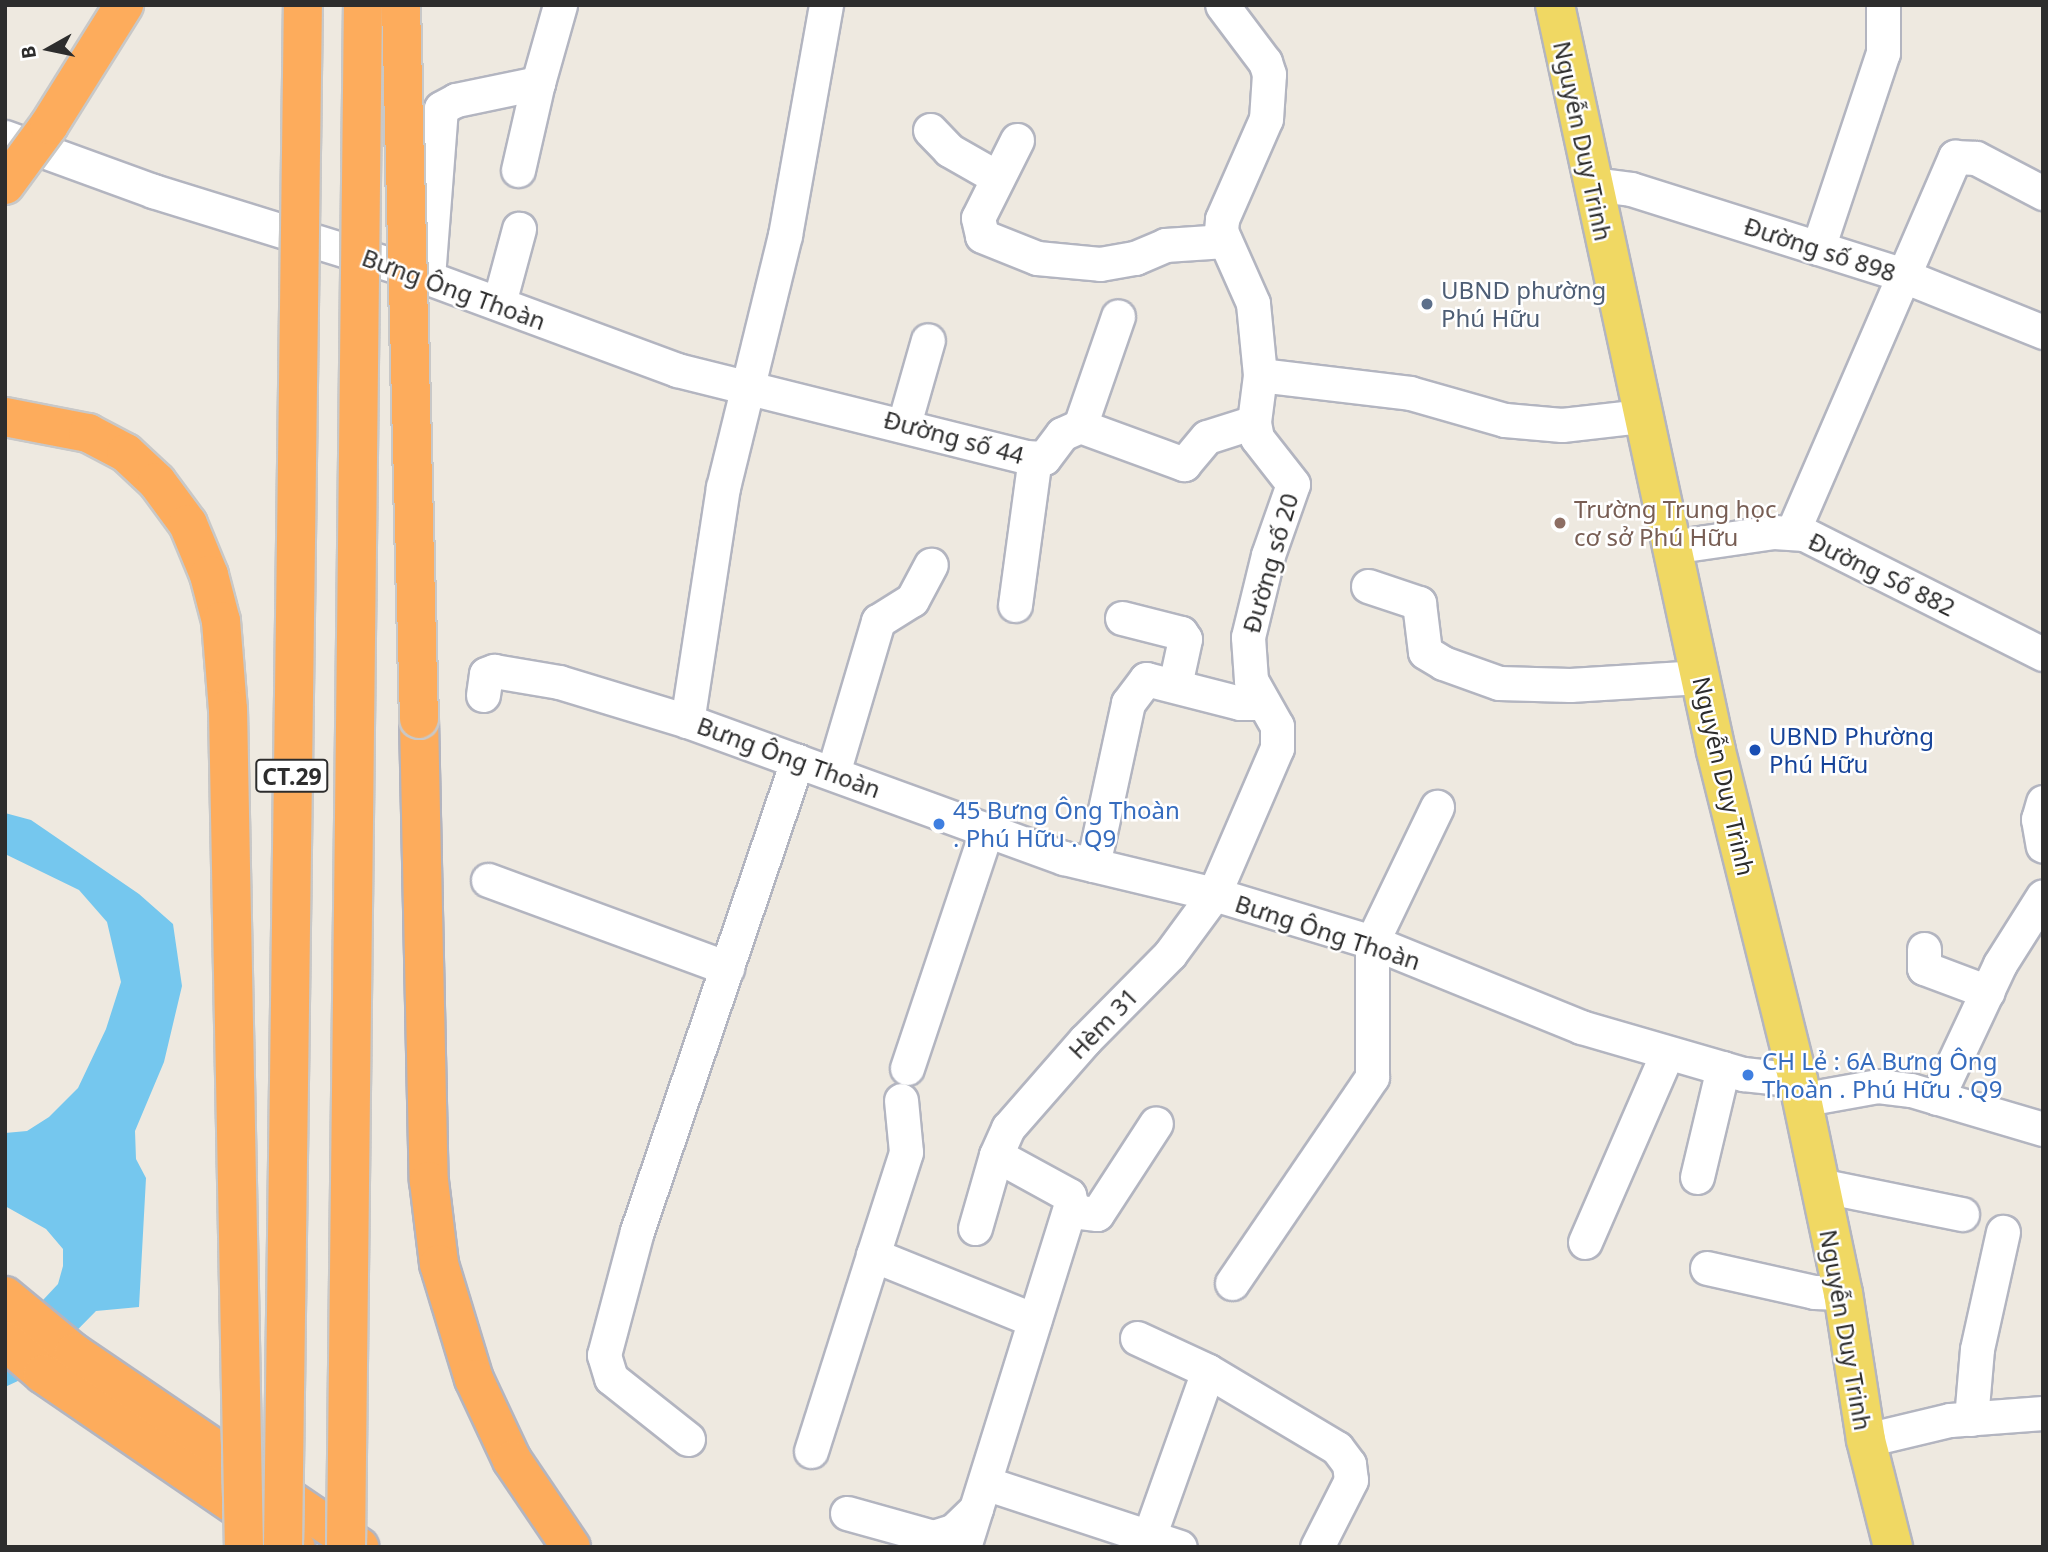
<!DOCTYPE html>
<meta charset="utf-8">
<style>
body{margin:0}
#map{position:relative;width:2048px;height:1552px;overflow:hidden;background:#eee9e0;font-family:"Noto Sans",sans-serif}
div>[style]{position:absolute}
.water>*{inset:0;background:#75c7ee}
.roads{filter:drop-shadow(2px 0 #b3b5c0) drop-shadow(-2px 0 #b3b5c0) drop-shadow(0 2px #b3b5c0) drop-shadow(0 -2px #b3b5c0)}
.minor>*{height:33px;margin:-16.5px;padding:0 16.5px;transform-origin:16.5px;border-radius:16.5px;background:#fff}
.major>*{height:38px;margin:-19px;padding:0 19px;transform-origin:19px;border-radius:19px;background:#f0d863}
.highway>*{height:38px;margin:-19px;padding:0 19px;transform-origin:19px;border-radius:19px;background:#fdac5c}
.bridges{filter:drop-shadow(2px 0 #c8c8c8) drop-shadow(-2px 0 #c8c8c8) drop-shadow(0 2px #c8c8c8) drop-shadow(0 -2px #c8c8c8)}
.highway-bridge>*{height:38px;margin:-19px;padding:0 19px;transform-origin:19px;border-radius:19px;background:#fdac5c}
.dots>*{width:19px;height:19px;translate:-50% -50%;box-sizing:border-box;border:4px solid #fff;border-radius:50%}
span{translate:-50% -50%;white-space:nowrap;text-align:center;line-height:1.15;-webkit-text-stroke:5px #fff;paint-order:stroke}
.shield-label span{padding:2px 5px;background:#fff;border:2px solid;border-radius:5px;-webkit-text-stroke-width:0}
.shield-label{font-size:23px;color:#2d2d2d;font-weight:700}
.street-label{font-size:24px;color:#2d2d2d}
.service-label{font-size:24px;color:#4e5e75}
.left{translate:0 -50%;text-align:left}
.education-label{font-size:24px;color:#785e54}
.transit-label{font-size:24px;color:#164399}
.shop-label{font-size:24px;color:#366cbe}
.frame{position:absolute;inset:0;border:7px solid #2d2d2d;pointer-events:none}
.north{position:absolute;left:14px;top:14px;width:70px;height:70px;-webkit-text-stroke:5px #fff;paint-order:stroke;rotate:261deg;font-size:19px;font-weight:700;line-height:28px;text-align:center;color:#2d2d2d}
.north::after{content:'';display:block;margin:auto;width:24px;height:32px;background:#2d2d2d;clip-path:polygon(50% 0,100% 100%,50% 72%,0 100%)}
</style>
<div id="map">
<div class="water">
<div style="clip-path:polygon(5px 813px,31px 820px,139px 894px,173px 924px,182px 986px,164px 1062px,135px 1131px,136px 1159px,146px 1178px,139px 1307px,96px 1311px,35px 1373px,5px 1387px,5px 1330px,43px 1300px,58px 1284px,63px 1266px,63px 1249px,46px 1229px,5px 1206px,5px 1133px,27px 1131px,49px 1117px,78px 1088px,106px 1029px,121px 982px,107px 922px,79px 890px,5px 854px)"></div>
</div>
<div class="roads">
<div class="minor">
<div style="left:826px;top:5px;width:234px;rotate:100.1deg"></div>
<div style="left:785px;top:235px;width:260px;rotate:103.8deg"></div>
<div style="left:723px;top:487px;width:237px;rotate:98.7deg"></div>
<div style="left:687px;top:721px;width:401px;rotate:20deg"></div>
<div style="left:1064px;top:858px;width:154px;rotate:13.5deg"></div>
<div style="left:1214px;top:894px;width:165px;rotate:16.9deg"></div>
<div style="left:1372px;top:942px;width:226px;rotate:22.1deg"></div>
<div style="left:1581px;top:1027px;width:169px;rotate:16.2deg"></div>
<div style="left:1743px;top:1074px;width:55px;rotate:6.2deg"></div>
<div style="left:930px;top:130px;width:28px;rotate:46deg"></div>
<div style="left:949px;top:150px;width:56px;rotate:29.7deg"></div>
<div style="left:5px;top:137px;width:158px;rotate:20deg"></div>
<div style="left:153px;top:191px;width:254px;rotate:17.2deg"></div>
<div style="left:396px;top:266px;width:300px;rotate:20.3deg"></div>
<div style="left:677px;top:370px;width:359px;rotate:14deg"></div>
<div style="left:1025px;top:457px;width:19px;rotate:3deg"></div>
<div style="left:1044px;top:458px;width:30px;rotate:-53deg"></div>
<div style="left:1062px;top:434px;width:20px;rotate:-24deg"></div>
<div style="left:1080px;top:426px;width:111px;rotate:20.1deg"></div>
<div style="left:1184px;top:464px;width:35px;rotate:-50deg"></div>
<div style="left:1207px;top:437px;width:49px;rotate:-17.7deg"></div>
<div style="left:1017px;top:140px;width:87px;rotate:116.6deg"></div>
<div style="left:978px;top:218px;width:18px;rotate:77deg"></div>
<div style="left:982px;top:236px;width:59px;rotate:21.8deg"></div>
<div style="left:1037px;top:258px;width:63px;rotate:5.4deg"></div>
<div style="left:1100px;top:264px;width:36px;rotate:-10deg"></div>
<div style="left:1135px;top:258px;width:33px;rotate:-23deg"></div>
<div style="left:1165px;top:245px;width:60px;rotate:-3.8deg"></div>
<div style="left:518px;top:170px;width:89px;rotate:-77.1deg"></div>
<div style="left:1592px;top:184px;width:39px;rotate:7deg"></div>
<div style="left:1631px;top:189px;width:276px;rotate:17.5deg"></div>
<div style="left:1894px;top:272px;width:161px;rotate:21.9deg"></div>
<div style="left:1818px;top:248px;width:206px;rotate:-71.6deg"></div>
<div style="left:1883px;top:53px;width:48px;rotate:-90deg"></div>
<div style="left:428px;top:277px;width:169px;rotate:-85.6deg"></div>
<div style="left:441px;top:108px;width:17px;rotate:-28deg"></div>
<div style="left:456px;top:100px;width:84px;rotate:-11.7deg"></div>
<div style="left:538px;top:83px;width:81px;rotate:-74.2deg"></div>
<div style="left:499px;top:303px;width:77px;rotate:-74.9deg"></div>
<div style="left:1260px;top:375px;width:151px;rotate:6.8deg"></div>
<div style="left:1410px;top:393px;width:99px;rotate:15.9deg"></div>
<div style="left:1505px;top:420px;width:57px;rotate:5deg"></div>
<div style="left:1562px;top:425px;width:81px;rotate:-6.4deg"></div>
<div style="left:904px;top:424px;width:87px;rotate:-74.1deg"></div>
<div style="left:1080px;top:426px;width:116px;rotate:-70.9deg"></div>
<div style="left:1793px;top:531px;width:408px;rotate:-66.6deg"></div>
<div style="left:1955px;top:157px;width:21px;rotate:3deg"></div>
<div style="left:1976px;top:158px;width:76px;rotate:27.6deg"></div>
<div style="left:1671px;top:547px;width:104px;rotate:-8.3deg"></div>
<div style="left:1774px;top:532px;width:30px;rotate:4deg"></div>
<div style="left:1804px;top:534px;width:267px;rotate:26.7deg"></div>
<div style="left:1368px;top:586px;width:54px;rotate:18.4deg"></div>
<div style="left:1419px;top:603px;width:49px;rotate:83deg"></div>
<div style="left:1425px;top:652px;width:21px;rotate:31deg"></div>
<div style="left:1443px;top:663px;width:59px;rotate:19.7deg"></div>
<div style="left:1499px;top:683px;width:71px;rotate:1.6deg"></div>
<div style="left:1570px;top:685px;width:130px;rotate:-3.5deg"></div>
<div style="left:1015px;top:605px;width:148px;rotate:-82.3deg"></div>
<div style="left:1122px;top:618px;width:61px;rotate:14.3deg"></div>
<div style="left:1181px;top:633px;width:7px;rotate:56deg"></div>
<div style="left:1185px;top:639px;width:47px;rotate:102.3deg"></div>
<div style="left:483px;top:695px;width:21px;rotate:-82deg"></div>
<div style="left:486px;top:674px;width:9px;rotate:-21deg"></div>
<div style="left:494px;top:671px;width:66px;rotate:9.6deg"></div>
<div style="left:559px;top:682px;width:134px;rotate:16.9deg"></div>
<div style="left:833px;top:773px;width:159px;rotate:-73.5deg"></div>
<div style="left:878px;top:621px;width:40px;rotate:-32deg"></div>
<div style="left:912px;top:600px;width:40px;rotate:-62deg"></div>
<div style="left:2043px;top:802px;width:18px;rotate:106deg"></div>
<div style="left:2038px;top:819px;width:27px;rotate:80deg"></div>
<div style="left:1093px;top:865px;width:166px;rotate:-77.8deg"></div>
<div style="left:1128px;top:703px;width:30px;rotate:-53deg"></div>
<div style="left:1146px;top:679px;width:97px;rotate:14.3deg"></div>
<div style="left:1240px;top:703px;width:22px"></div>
<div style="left:488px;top:880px;width:255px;rotate:20.2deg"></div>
<div style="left:1924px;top:949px;width:19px;rotate:90deg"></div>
<div style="left:1924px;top:968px;width:68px;rotate:20.6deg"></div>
<div style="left:907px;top:1068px;width:252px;rotate:-71.5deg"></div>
<div style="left:1937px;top:1098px;width:148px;rotate:-64.8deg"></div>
<div style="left:2000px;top:964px;width:80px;rotate:-57.7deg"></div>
<div style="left:1800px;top:1100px;width:79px;rotate:-10.2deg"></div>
<div style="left:1878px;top:1086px;width:33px;rotate:7deg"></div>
<div style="left:1911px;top:1090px;width:138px;rotate:16.5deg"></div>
<div style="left:996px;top:1155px;width:30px;rotate:-66deg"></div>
<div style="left:1008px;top:1128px;width:117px;rotate:-48.8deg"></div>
<div style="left:1085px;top:1040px;width:121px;rotate:-45.3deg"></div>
<div style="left:1170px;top:954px;width:74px;rotate:-53.7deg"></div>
<div style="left:1214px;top:894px;width:159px;rotate:-66.7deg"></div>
<div style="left:1277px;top:748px;width:22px;rotate:-90deg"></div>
<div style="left:1277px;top:726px;width:53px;rotate:-119.5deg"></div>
<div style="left:1251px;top:680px;width:43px;rotate:-94deg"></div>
<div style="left:1248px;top:637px;width:84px;rotate:-76.3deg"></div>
<div style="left:1268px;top:555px;width:75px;rotate:-70.6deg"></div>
<div style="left:1293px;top:484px;width:58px;rotate:-128deg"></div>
<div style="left:1257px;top:438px;width:16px;rotate:-101deg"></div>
<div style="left:1254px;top:422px;width:47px;rotate:-82.7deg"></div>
<div style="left:1260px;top:375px;width:72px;rotate:-95.6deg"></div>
<div style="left:1253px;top:303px;width:79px;rotate:-114deg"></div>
<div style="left:1221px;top:231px;width:12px;rotate:-85deg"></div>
<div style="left:1222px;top:219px;width:109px;rotate:-66.3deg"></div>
<div style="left:1266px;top:119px;width:45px;rotate:-86.2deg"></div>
<div style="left:1269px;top:74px;width:13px;rotate:-108deg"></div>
<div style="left:1265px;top:62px;width:71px;rotate:-127deg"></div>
<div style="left:1697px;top:1177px;width:112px;rotate:-76.6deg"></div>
<div style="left:1819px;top:1185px;width:146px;rotate:11.5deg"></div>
<div style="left:1072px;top:1211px;width:25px;rotate:7deg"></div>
<div style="left:1097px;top:1214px;width:108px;rotate:-57deg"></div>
<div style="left:1585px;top:1242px;width:206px;rotate:-66.5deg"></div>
<div style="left:873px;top:1255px;width:108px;rotate:-72.2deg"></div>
<div style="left:906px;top:1152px;width:52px;rotate:-95.5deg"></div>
<div style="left:1707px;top:1268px;width:110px;rotate:12.6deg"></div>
<div style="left:1814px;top:1292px;width:29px;rotate:2deg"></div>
<div style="left:1232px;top:1283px;width:249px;rotate:-55.8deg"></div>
<div style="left:1372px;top:1077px;width:135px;rotate:-90deg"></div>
<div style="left:1372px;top:942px;width:150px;rotate:-64.3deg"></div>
<div style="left:1137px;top:1338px;width:78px;rotate:24.9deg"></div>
<div style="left:1208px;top:1371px;width:176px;rotate:109.6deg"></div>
<div style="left:1208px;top:1371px;width:150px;rotate:30.8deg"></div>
<div style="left:1337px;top:1448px;width:20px;rotate:53deg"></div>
<div style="left:1349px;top:1464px;width:16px;rotate:83deg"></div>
<div style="left:1351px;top:1480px;width:75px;rotate:116.9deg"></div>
<div style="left:1971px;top:1419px;width:70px;rotate:-85.1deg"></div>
<div style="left:1977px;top:1349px;width:120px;rotate:-77.5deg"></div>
<div style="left:688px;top:1439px;width:98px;rotate:-141.6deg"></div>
<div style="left:611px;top:1378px;width:24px;rotate:-107deg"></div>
<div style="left:604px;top:1355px;width:128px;rotate:-75.1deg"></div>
<div style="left:637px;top:1231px;width:497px;rotate:-71.2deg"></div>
<div style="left:1866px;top:1440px;width:86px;rotate:-13.4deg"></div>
<div style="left:1950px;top:1420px;width:93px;rotate:-4.3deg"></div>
<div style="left:811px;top:1451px;width:206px;rotate:-72.4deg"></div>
<div style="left:873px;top:1255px;width:174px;rotate:22deg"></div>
<div style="left:985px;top:1483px;width:205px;rotate:18.2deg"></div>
<div style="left:847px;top:1513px;width:89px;rotate:15.6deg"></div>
<div style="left:933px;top:1537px;width:21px;rotate:-17deg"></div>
<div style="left:953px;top:1531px;width:32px;rotate:-44deg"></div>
<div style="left:964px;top:1547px;width:360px;rotate:-72.7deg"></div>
<div style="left:1071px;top:1203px;width:8px;rotate:-104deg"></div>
<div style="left:1069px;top:1195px;width:83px;rotate:-151.3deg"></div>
<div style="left:996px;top:1155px;width:76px;rotate:106deg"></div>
</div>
<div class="major">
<div style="left:1555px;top:5px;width:763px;rotate:77.82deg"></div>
<div style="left:1716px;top:751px;width:339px;rotate:76deg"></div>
<div style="left:1798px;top:1080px;width:218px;rotate:78.1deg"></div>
<div style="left:1843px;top:1293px;width:149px;rotate:81.1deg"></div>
<div style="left:1866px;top:1440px;width:110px;rotate:75.8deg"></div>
</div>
<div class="highway">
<div style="left:419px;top:719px;width:462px;rotate:88.8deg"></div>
<div style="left:429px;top:1181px;width:84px;rotate:83.1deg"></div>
<div style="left:439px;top:1264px;width:120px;rotate:73.1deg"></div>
<div style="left:474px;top:1379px;width:89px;rotate:64.9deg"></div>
<div style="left:512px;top:1460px;width:105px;rotate:55.9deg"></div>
<div style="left:5px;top:1296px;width:89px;rotate:39.6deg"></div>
<div style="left:74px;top:1353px;width:345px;rotate:34.2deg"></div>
<div style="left:5px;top:1341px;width:50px;rotate:41deg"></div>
<div style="left:43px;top:1374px;width:306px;rotate:34.4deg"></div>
</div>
</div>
<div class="bridges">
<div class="highway-bridge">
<div style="left:401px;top:5px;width:714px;rotate:88.56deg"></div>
<div style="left:5px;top:185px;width:74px;rotate:-53.7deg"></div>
<div style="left:49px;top:125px;width:142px;rotate:-58deg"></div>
<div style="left:5px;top:417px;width:85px;rotate:10.9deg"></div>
<div style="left:88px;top:433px;width:43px;rotate:27.8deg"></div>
<div style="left:126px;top:453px;width:42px;rotate:43.1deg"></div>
<div style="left:157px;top:482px;width:52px;rotate:53.6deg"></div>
<div style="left:188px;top:524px;width:55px;rotate:67.6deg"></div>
<div style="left:209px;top:575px;width:48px;rotate:75.4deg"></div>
<div style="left:221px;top:621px;width:88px;rotate:85.5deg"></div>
<div style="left:228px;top:709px;width:838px;rotate:88.91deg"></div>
<div style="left:283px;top:1547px;width:1542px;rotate:-89.26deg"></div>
<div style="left:346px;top:1547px;width:1542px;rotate:-89.37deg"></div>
</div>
</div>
<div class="dots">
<div style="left:1427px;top:304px;background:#5c6f8a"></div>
<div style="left:1560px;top:523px;background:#8d6e63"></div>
<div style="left:1755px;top:750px;background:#1a4fb4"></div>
<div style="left:939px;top:824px;background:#3f7fe0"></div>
<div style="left:1748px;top:1075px;background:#3f7fe0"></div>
</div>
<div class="shield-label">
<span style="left:292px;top:776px">CT.29</span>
</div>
<div class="street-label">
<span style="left:1583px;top:141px;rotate:78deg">Nguyễn Duy Trinh</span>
<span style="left:1820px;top:249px;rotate:18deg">Đường số 898</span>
<span style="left:454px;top:289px;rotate:20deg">Bưng Ông Thoàn</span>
<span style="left:954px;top:437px;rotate:15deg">Đường số 44</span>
<span style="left:1270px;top:563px;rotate:-74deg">Đường số 20</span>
<span style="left:1882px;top:574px;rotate:26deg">Đường Số 882</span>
<span style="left:789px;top:757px;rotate:20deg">Bưng Ông Thoàn</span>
<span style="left:1724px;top:776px;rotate:77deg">Nguyễn Duy Trinh</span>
<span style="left:1328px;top:932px;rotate:18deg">Bưng Ông Thoàn</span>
<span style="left:1103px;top:1023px;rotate:-46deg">Hèm 31</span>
<span style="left:1846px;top:1330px;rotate:80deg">Nguyễn Duy Trinh</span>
</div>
<div class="service-label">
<span class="left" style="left:1441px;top:304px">UBND phường<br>Phú Hữu</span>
</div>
<div class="education-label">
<span class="left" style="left:1574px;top:523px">Trường Trung học<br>cơ sở Phú Hữu</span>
</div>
<div class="transit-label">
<span class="left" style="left:1769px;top:750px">UBND Phường<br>Phú Hữu</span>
</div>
<div class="shop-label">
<span class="left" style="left:953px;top:824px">45 Bưng Ông Thoàn<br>. Phú Hữu . Q9</span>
<span class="left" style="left:1762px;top:1075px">CH Lẻ : 6A Bưng Ông<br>Thoàn . Phú Hữu . Q9</span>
</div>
<div class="frame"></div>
<div class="north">B</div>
</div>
